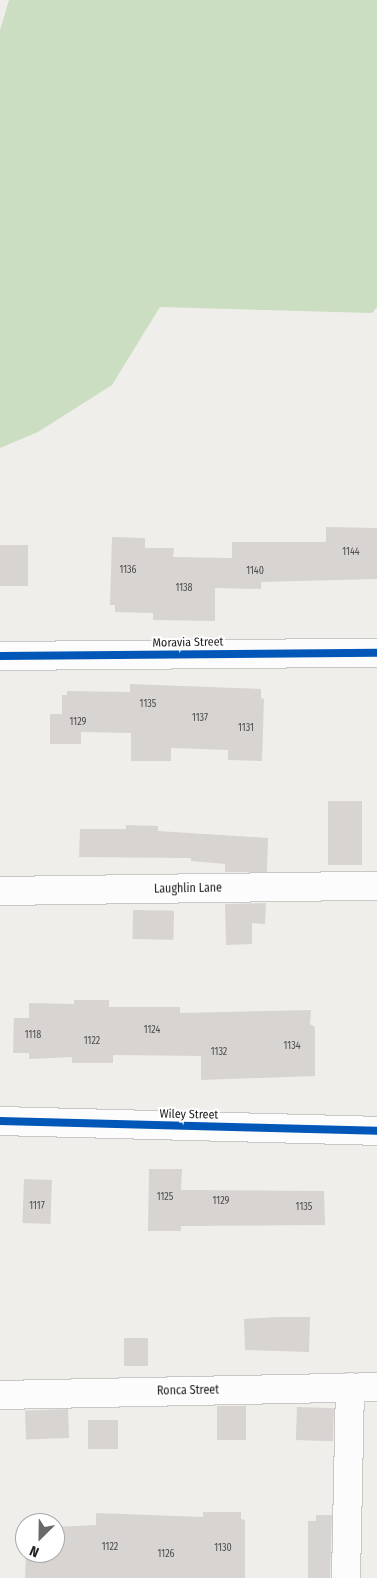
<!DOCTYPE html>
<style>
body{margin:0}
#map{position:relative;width:377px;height:1578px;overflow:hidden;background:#f0eeeb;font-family:"Fira Sans Condensed",sans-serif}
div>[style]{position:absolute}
.forest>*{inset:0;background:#cbdec1}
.building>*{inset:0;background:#d7d4d2;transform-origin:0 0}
.roads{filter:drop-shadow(1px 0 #c9c8c7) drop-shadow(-1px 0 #c9c8c7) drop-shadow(0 1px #c9c8c7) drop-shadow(0 -1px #c9c8c7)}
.minor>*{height:28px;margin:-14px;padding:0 14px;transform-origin:14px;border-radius:14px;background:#fdfcfc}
.cycleway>*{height:8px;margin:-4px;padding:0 4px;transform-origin:4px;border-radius:4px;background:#0057b8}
span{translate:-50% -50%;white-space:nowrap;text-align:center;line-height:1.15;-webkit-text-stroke:4px #fff;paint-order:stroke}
.number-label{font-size:10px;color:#4f4e4e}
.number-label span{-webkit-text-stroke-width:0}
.street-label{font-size:12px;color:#222}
.north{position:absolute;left:15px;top:1513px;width:50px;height:50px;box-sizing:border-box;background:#fff;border:1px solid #a7a7a7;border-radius:50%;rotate:203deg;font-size:14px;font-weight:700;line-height:20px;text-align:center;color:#222}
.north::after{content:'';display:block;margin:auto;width:18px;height:22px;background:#6a6968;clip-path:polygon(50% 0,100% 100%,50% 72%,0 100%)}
</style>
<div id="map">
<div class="forest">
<div style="clip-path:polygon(9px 0,377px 0,377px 307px,372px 313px,160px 307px,112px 385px,38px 432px,0 448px,0 30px)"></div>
</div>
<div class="building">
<div style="clip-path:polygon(326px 527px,377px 528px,377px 579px,261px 582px,261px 589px,215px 588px,215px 621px,153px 620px,153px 613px,115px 612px,115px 605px,110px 605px,112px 537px,145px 538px,145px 548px,174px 548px,173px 557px,232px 558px,232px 542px,326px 542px)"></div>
<div style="left:0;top:545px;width:28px;height:41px"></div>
<div style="clip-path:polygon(130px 684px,261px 689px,261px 698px,264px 699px,262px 761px,228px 760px,228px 750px,171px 748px,171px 761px,131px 761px,131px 733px,81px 732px,81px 744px,50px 744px,50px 714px,62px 714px,62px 695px,67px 695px,67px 691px,130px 692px)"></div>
<div style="left:328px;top:801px;width:34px;height:64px"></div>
<div style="clip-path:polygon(126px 825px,158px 826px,158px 831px,268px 838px,267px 872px,225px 872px,225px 864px,191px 861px,191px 858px,79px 857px,80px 829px,126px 829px)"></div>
<div style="clip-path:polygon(266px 903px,265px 924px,252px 923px,252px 944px,226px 945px,225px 904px)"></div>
<div style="left:133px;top:910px;width:41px;height:29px;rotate:1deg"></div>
<div style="clip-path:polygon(74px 1000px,109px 1000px,109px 1007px,180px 1007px,180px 1013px,311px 1010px,310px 1024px,315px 1027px,315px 1076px,201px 1080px,201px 1056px,113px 1055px,113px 1063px,72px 1063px,72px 1057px,29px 1059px,29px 1053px,13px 1053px,14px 1018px,29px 1018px,29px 1003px,74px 1004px)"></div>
<div style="clip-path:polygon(149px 1169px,182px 1169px,181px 1190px,324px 1191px,325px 1225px,181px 1226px,181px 1231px,148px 1231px)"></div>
<div style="left:24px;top:1179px;width:28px;height:44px;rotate:2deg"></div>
<div style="clip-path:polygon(279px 1317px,310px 1317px,309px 1352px,245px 1350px,244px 1319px)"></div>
<div style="left:124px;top:1338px;width:24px;height:28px"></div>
<div style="left:217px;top:1406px;width:29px;height:34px"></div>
<div style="left:297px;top:1407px;width:37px;height:33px;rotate:2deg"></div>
<div style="left:68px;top:1409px;width:29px;height:43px;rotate:88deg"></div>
<div style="left:118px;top:1420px;width:29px;height:30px;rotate:90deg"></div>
<div style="clip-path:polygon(203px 1512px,241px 1512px,241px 1519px,245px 1520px,245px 1578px,25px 1578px,26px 1553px,55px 1553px,55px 1527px,96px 1525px,96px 1513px,203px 1517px)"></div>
<div style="clip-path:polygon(316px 1515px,332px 1515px,330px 1578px,308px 1578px,308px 1521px,316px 1521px)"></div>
</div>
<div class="roads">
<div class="minor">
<div style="left:0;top:656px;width:377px;rotate:-0.5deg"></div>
<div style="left:0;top:891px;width:377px;rotate:-0.8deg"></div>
<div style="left:0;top:1121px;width:377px;rotate:1.5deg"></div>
<div style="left:0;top:1395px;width:377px;rotate:-1.2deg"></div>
<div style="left:346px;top:1578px;width:191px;rotate:-88.8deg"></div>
</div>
</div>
<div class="cycleway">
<div style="left:0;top:656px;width:377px;rotate:-0.5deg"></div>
<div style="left:0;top:1121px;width:377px;rotate:1.5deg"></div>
</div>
<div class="number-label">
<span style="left:351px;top:553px">1144</span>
<span style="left:128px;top:571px">1136</span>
<span style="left:255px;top:572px">1140</span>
<span style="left:184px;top:589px">1138</span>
<span style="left:148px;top:705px">1135</span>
<span style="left:200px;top:719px">1137</span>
<span style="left:78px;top:723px">1129</span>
<span style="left:246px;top:729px">1131</span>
<span style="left:152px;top:1031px">1124</span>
<span style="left:33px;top:1036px">1118</span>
<span style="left:92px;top:1042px">1122</span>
<span style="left:292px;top:1047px">1134</span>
<span style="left:219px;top:1053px">1132</span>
<span style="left:165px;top:1198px">1125</span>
<span style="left:221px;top:1202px">1129</span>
<span style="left:37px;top:1207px">1117</span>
<span style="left:304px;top:1208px">1135</span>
<span style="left:110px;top:1548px">1122</span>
<span style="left:223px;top:1549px">1130</span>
<span style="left:166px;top:1555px">1126</span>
</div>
<div class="street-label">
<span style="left:188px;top:643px;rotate:-1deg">Moravia Street</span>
<span style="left:188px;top:889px;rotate:-1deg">Laughlin Lane</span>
<span style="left:189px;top:1115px;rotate:1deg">Wiley Street</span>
<span style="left:188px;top:1391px;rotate:-1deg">Ronca Street</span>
</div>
<div class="north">N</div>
</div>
